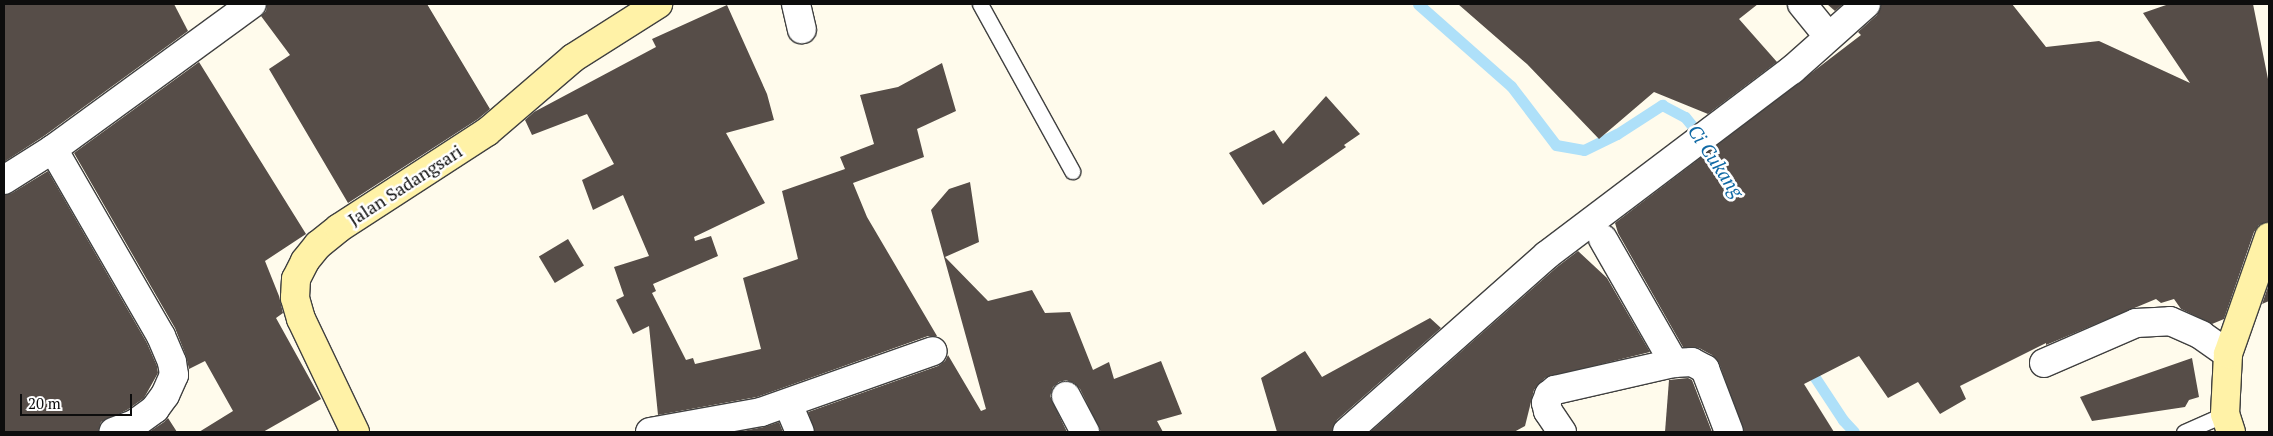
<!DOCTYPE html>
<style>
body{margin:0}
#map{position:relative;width:2273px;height:436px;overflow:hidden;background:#fffbec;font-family:"PT Serif",serif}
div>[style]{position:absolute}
.stream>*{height:11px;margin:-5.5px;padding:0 5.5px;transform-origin:5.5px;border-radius:5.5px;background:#aee0f9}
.building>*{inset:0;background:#564d48;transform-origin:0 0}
.roads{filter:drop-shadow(1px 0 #404040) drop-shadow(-1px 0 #404040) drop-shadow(0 1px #404040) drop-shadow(0 -1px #404040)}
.lane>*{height:15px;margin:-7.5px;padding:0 7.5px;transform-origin:7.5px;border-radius:7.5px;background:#fff}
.street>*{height:28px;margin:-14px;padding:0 14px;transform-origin:14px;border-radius:14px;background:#fff}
.secondary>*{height:28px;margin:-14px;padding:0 14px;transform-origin:14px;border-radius:14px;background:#fff2a7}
span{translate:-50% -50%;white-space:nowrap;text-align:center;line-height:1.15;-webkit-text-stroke:5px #fff;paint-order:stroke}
.street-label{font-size:18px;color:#0d0d0d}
.water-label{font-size:19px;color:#0f69a5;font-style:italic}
.frame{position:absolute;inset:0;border:5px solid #0d0d0d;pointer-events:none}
.scale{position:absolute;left:20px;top:394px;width:112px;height:22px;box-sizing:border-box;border:2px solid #0d0d0d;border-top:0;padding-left:6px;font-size:15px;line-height:18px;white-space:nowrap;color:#0d0d0d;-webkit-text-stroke:4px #fff;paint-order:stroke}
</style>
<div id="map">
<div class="stream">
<div style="left:1418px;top:4px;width:124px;rotate:41.4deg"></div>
<div style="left:1511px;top:86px;width:74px;rotate:52.7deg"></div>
<div style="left:1556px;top:145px;width:28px;rotate:10deg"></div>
<div style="left:1584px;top:150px;width:37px;rotate:-26deg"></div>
<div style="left:1617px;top:134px;width:54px;rotate:-32.8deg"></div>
<div style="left:1662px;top:105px;width:26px;rotate:28deg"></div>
<div style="left:1685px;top:117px;width:27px;rotate:51deg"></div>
<div style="left:1811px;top:365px;width:11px;rotate:75deg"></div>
<div style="left:1814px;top:376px;width:53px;rotate:56.6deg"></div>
<div style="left:1843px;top:420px;width:16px;rotate:47deg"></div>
</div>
<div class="building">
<div style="clip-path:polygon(4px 4px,174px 4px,188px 31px,44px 136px,4px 162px)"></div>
<div style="clip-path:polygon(267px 4px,427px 4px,490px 109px,478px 119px,348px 203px,269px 69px,290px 55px,261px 16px,266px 11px)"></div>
<div style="clip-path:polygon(1458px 4px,1758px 4px,1739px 19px,1777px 62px,1708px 114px,1654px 92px,1599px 139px,1527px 64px)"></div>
<div style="clip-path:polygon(1827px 4px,1843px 4px,1835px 11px)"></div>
<div style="clip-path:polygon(1881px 4px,2012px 4px,2046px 47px,2099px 41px,2190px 83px,2143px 13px,2169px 4px,2253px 4px,2269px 84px,2269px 222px,2259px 225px,2254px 232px,2224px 319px,2212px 324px,2181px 309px,2174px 299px,2161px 303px,2156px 299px,2046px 345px,2046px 343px,1960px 386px,1966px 399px,1940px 414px,1918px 382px,1888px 398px,1859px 356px,1804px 384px,1834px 432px,1744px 432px,1719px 363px,1712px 355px,1699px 348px,1683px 347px,1618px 233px,1615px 223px,1861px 35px,1858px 32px,1877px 15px)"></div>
<div style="clip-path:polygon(727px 5px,767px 94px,774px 120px,726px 133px,765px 203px,694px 237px,695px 241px,711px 236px,718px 256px,653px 284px,656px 291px,652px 293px,686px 360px,693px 358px,695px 364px,761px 349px,743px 278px,798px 259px,782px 191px,845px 169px,840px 157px,874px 144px,860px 95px,898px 87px,942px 63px,956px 111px,917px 129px,924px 157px,853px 183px,867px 217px,937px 336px,928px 336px,757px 397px,658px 415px,649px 326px,633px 334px,616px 300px,624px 296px,614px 267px,649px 256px,623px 195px,593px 210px,582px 180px,614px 164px,587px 114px,532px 135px,525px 120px,534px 112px,656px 47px,652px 39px)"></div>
<div style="clip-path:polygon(199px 62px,306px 234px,265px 261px,279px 296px,283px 313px,276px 318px,321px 399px,263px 432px,199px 432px,233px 411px,205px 361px,189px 369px,186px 356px,175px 328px,74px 153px)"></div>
<div style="clip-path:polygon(1326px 96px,1360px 134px,1344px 145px,1346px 147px,1263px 205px,1229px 153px,1274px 130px,1283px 144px)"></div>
<div style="clip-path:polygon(48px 171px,147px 343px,157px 366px,158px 373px,144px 398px,127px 410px,101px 422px,98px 432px,4px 432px,4px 195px,12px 193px)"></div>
<div style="clip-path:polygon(970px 182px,979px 242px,945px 257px,988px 301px,1032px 290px,1045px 313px,1070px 312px,1093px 370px,1109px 362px,1114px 379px,1161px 361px,1182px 414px,1157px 421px,1163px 432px,1101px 432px,1080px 389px,1074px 383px,1066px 380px,1059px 382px,1053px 387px,1050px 396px,1067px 432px,815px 432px,808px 412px,938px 366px,945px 361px,948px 355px,981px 411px,986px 409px,931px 210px,949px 189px)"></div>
<div style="left:568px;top:239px;width:31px;height:34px;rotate:59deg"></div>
<div style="clip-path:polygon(1578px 251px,1607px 278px,1650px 352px,1545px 378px,1534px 390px,1525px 426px,1514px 432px,1370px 432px,1557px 267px)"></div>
<div style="clip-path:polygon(2269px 284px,2269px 301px,2262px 304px)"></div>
<div style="clip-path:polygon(1430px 318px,1441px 328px,1337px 420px,1332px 432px,1277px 432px,1261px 378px,1305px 351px,1322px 377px)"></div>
<div style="clip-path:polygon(2192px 358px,2199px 397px,2189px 400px,2185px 407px,2092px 421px,2080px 397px)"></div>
<div style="clip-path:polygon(1688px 378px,1692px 380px,1712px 432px,1665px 432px,1669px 380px)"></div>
<div style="clip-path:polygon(168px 418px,177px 432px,149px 432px,164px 422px)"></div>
<div style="clip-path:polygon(779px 422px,783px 432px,737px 432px,764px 427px)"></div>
</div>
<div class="roads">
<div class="lane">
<div style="left:980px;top:4px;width:191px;rotate:61.1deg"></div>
<div style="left:2184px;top:432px;width:45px;rotate:-23.7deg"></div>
</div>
<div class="street">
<div style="left:796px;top:4px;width:26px;rotate:77deg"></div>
<div style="left:1802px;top:4px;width:41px;rotate:50.9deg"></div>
<div style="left:53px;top:149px;width:216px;rotate:60deg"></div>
<div style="left:161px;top:336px;width:28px;rotate:67deg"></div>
<div style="left:172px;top:362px;width:13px;rotate:81deg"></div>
<div style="left:174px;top:375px;width:22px;rotate:114deg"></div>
<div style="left:165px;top:395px;width:17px;rotate:126deg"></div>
<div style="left:155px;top:409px;width:26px;rotate:144deg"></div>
<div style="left:134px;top:424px;width:22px;rotate:159deg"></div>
<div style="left:4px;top:180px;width:58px;rotate:-32.3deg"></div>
<div style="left:53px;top:149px;width:246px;rotate:-36.1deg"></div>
<div style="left:1603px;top:239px;width:143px;rotate:60.2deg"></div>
<div style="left:2044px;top:363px;width:100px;rotate:-23.5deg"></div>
<div style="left:2136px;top:323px;width:34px;rotate:-3deg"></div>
<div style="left:2170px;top:321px;width:34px;rotate:24deg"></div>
<div style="left:2201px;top:335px;width:33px;rotate:35deg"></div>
<div style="left:1066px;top:396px;width:41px;rotate:62.2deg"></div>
<div style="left:788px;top:404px;width:30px;rotate:67deg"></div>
<div style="left:650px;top:432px;width:113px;rotate:-10.2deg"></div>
<div style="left:761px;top:412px;width:182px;rotate:-19.5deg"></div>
<div style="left:1347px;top:432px;width:267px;rotate:-41.5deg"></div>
<div style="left:1547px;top:255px;width:307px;rotate:-37.1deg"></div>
<div style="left:1792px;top:70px;width:99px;rotate:-41.7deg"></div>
<div style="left:1562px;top:432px;width:25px;rotate:-124deg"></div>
<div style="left:1548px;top:411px;width:8px;rotate:-104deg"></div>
<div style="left:1546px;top:403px;width:9px;rotate:-69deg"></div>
<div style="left:1549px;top:395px;width:8px;rotate:-40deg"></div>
<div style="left:1555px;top:390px;width:122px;rotate:-12.8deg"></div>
<div style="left:1674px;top:363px;width:18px;rotate:-3deg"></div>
<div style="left:1692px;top:362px;width:15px;rotate:28deg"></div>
<div style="left:1705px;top:369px;width:67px;rotate:69.1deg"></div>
</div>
<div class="secondary">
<div style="left:355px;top:432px;width:125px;rotate:-115.5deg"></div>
<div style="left:301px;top:319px;width:22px;rotate:-106deg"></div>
<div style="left:295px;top:298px;width:19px;rotate:-87deg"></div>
<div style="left:296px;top:279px;width:20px;rotate:-63deg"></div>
<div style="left:305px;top:261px;width:21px;rotate:-51deg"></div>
<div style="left:318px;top:245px;width:27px;rotate:-39deg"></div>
<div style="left:339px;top:228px;width:176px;rotate:-33deg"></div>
<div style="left:487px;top:132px;width:113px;rotate:-40.7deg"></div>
<div style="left:573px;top:58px;width:101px;rotate:-32.4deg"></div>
<div style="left:2231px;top:432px;width:19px;rotate:-108deg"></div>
<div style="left:2225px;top:414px;width:60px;rotate:-87.1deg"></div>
<div style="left:2228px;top:354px;width:124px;rotate:-70.7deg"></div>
</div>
</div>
<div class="street-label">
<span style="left:405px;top:185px;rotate:-33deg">Jalan Sadangsari</span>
</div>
<div class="water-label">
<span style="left:1716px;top:161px;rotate:56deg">Ci Cukang</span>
</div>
<div class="frame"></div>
<div class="scale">20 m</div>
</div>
